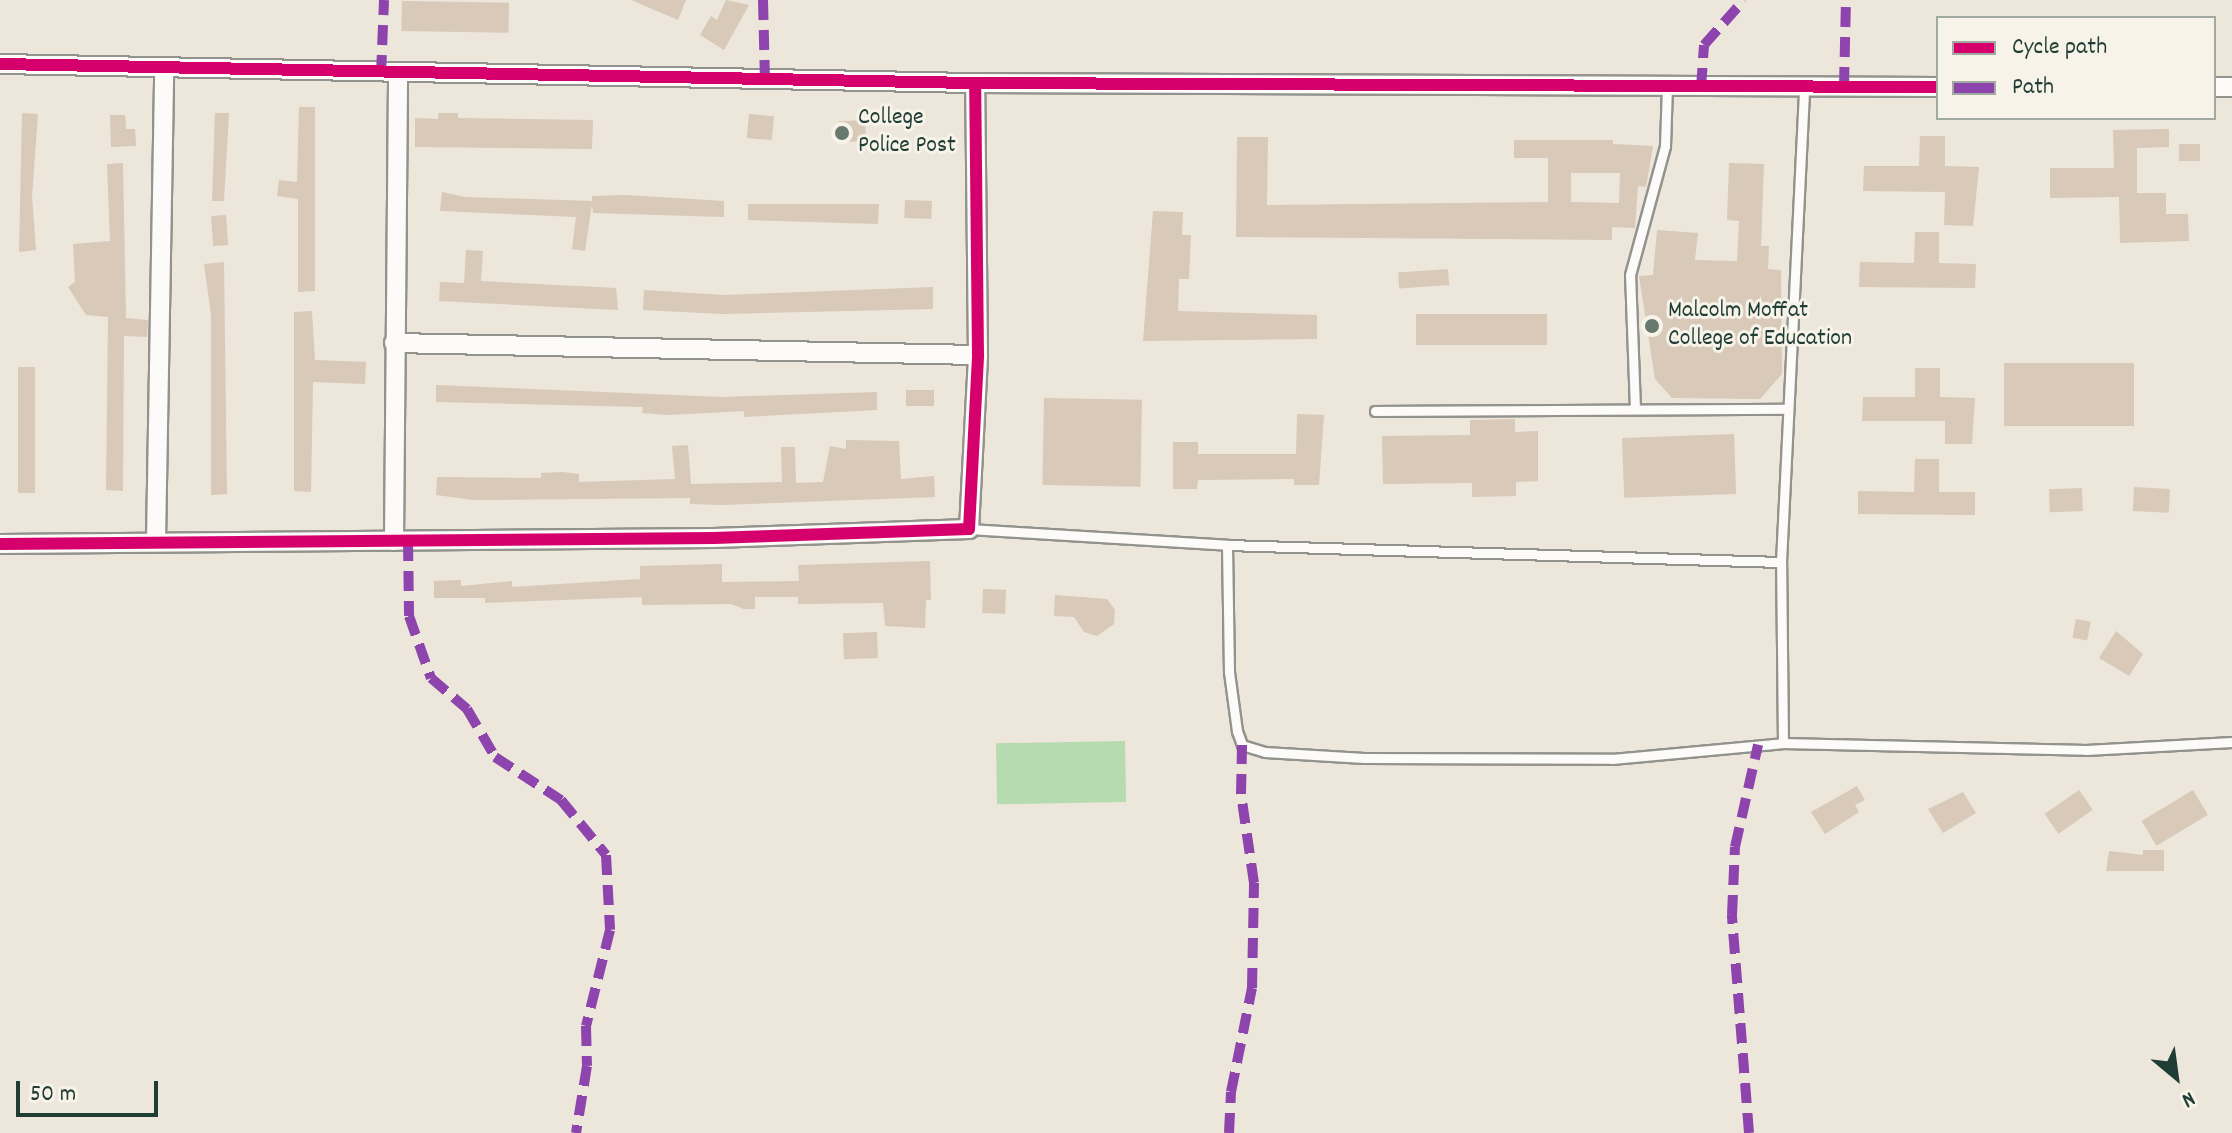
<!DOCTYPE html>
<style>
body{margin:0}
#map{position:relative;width:2232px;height:1133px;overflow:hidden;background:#ede6db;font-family:Dekko,sans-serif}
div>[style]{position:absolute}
.green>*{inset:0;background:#b7dbb0;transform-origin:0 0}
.building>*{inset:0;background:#d8c9b8;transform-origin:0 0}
.roads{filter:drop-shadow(2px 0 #92938c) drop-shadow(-2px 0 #92938c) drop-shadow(0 2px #92938c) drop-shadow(0 -2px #92938c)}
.service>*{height:9px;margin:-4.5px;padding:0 4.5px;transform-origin:4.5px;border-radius:4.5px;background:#fcfbfa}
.minor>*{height:18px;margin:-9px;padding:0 9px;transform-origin:9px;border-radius:9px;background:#fcfbfa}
.quiet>*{height:10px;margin-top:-5px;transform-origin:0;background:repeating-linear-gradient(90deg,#8e44ad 0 20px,transparent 0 30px)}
.cycleway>*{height:12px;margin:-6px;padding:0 6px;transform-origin:6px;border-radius:6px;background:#d6006c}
.dots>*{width:22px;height:22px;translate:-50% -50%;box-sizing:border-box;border:4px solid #f7f3e8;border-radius:50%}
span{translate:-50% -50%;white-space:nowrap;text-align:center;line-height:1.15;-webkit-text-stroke:6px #f7f3e8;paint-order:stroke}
.poi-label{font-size:24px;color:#1f3d34}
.left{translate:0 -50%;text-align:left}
.legend{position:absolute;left:1936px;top:16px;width:280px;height:104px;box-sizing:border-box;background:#f7f3e8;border:2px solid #a1aaa0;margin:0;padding:10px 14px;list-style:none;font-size:24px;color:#1f3d34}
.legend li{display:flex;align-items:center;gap:16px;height:40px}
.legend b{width:40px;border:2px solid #a1aaa0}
.north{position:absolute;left:2136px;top:1037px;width:80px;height:80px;-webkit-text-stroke:6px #f7f3e8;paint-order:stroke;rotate:151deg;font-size:22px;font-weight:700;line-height:32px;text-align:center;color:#1f3d34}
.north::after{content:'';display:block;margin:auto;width:28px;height:36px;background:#1f3d34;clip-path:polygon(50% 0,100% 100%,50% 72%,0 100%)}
.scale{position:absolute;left:16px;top:1081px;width:142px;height:36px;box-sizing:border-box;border:4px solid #1f3d34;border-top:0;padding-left:10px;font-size:24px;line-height:28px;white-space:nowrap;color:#1f3d34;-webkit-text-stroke:6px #f7f3e8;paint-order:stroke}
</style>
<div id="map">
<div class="green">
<div style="left:1125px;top:741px;width:61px;height:129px;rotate:89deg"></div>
</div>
<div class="building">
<div style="clip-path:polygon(631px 0,686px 0,678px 20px)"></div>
<div style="clip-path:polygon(726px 0,749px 5px,724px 50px,700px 35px,711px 16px,717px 20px)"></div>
<div style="left:402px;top:1px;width:107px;height:30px;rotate:1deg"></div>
<div style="clip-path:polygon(299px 107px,315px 107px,315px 291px,298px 292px,298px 199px,277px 196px,279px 180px,297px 182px)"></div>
<div style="clip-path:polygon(22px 113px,38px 114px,32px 196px,36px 250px,19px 252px)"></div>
<div style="clip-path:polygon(215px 113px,229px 113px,224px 201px,212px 201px)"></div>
<div style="clip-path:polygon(438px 113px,458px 113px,458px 118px,593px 120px,592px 149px,415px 147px,415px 118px,438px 119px)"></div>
<div style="left:749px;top:114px;width:25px;height:24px;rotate:5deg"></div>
<div style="clip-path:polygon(110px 115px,125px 115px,126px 129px,135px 129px,136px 146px,111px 147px)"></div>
<div style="left:865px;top:120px;width:21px;height:26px;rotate:87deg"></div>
<div style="clip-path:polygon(2169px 129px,2169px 147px,2137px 148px,2137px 193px,2166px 193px,2166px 214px,2188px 214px,2189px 241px,2120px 243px,2119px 197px,2050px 198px,2050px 168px,2114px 168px,2113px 130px)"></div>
<div style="clip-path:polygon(1920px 136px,1945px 136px,1945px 166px,1979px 167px,1973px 226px,1944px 225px,1945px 192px,1863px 191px,1864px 166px,1919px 166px)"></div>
<div style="clip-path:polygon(evenodd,1237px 137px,1268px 137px,1267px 205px,1548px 202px,1548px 158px,1514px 158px,1514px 140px,1613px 140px,1613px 144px,1653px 146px,1646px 187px,1638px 186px,1635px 228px,1612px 227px,1612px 240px,1236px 237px,1237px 137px,1571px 173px,1620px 173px,1619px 203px,1571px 202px,1571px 173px)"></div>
<div style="left:2200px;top:144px;width:17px;height:21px;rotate:90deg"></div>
<div style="clip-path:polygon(123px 163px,126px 318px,148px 320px,147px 337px,124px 336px,123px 491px,106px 490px,108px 317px,86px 315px,68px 287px,75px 282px,73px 244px,110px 241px,107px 164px)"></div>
<div style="clip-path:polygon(1729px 163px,1764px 164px,1761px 246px,1769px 246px,1768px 269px,1781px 270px,1782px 374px,1760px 399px,1672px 398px,1655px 379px,1639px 276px,1653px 275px,1657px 230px,1698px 233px,1695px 260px,1737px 261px,1739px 221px,1727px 220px)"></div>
<div style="clip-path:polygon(442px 192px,465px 197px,592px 201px,592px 196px,625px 195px,724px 201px,724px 217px,593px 213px,592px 204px,585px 251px,572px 249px,576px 217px,440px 211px)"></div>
<div style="left:905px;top:200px;width:27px;height:18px;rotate:2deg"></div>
<div style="clip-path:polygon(748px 204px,879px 204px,878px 224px,748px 220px)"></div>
<div style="clip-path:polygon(1153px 211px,1183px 212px,1182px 235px,1191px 235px,1189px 279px,1179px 279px,1178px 311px,1317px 315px,1317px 339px,1143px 341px)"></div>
<div style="left:226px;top:215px;width:30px;height:15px;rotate:86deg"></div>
<div style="clip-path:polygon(1915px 232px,1939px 232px,1939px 263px,1976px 264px,1975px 288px,1859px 287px,1860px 262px,1914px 263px)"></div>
<div style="clip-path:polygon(466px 250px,483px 251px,481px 281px,616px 288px,618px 310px,439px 301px,440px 282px,464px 283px)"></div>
<div style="clip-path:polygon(224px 262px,227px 494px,211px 495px,211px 315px,204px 264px)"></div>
<div style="left:1448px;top:269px;width:16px;height:50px;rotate:86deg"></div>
<div style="clip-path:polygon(933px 287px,933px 309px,723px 314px,643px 310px,644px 290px,723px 295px)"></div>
<div style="clip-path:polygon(312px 311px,315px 360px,366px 362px,365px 384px,313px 382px,311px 492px,294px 491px,294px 312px)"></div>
<div style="left:1547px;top:314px;width:31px;height:131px;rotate:90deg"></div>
<div style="left:2004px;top:363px;width:130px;height:63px"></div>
<div style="left:18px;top:367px;width:17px;height:126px"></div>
<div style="clip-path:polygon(1915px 368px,1940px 368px,1940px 397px,1975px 398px,1972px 444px,1945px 444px,1945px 421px,1862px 421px,1863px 397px,1915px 397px)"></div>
<div style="clip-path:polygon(436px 385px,721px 397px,877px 392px,877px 410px,744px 417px,744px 411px,669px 415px,642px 413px,643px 407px,436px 402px)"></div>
<div style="left:906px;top:390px;width:28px;height:16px"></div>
<div style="left:1044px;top:398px;width:98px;height:87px;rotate:1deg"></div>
<div style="clip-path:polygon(1297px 414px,1324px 415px,1319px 485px,1294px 485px,1294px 479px,1198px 480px,1197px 489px,1173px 489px,1173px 442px,1198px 442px,1198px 454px,1296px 454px)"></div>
<div style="clip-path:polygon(1515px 419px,1515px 432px,1538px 431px,1538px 481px,1516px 482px,1516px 496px,1472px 497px,1472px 483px,1383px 484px,1382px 436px,1470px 435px,1470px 420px)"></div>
<div style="left:1734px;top:434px;width:60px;height:112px;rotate:88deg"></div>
<div style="clip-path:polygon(846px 440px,899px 441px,901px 479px,934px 476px,935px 497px,721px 505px,690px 504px,690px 498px,474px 500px,436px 495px,437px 477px,541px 478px,541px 473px,563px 472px,579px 474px,579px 482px,675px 479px,672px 446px,688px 445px,691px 484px,782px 482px,781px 447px,795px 447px,796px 483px,823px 482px,830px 446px,846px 449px)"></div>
<div style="clip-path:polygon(1915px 459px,1939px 459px,1939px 492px,1975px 492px,1975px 515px,1858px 514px,1858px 491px,1914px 492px)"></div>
<div style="left:2134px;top:487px;width:36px;height:24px;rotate:3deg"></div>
<div style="left:2082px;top:488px;width:23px;height:33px;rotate:88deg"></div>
<div style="clip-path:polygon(930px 561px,931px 600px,926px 600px,925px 628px,885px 626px,883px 603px,798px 604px,798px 597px,755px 597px,755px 609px,744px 609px,731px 604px,642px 605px,642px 597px,485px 603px,485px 598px,434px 598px,434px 581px,461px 580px,461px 586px,512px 581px,512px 587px,640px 579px,640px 566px,722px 564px,722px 582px,799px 581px,798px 565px)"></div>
<div style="left:983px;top:589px;width:23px;height:24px;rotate:2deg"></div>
<div style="clip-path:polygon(1055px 595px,1107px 599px,1115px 610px,1114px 624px,1097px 636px,1084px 632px,1074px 617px,1054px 616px)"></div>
<div style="left:2076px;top:619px;width:15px;height:19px;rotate:11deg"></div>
<div style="clip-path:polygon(2116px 631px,2143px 654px,2129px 676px,2099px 658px)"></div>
<div style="left:877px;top:632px;width:26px;height:34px;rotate:88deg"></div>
<div style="clip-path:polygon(1857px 786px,1865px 800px,1855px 805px,1859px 812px,1825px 834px,1811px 812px)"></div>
<div style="left:2079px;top:790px;width:24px;height:42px;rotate:55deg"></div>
<div style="left:2193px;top:790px;width:29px;height:60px;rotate:59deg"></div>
<div style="clip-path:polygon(1963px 792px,1976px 813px,1943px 833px,1928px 809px)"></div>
<div style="clip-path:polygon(2143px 850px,2164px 850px,2164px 871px,2106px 871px,2109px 851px,2143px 855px)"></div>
</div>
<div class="roads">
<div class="service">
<div style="left:1635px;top:409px;width:134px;rotate:-92.1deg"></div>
<div style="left:1630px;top:275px;width:134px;rotate:-74.8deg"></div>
<div style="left:1665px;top:146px;width:59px;rotate:-88.1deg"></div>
<div style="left:1375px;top:411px;width:412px;rotate:-0.3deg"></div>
<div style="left:969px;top:529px;width:258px;rotate:3.5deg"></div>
<div style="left:1227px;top:545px;width:554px;rotate:1.76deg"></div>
<div style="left:1227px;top:545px;width:127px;rotate:89.1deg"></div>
<div style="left:1229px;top:672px;width:60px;rotate:82.3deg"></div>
<div style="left:1237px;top:731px;width:15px;rotate:70deg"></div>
<div style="left:1242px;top:745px;width:24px;rotate:17deg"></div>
<div style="left:1265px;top:752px;width:99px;rotate:3.5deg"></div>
<div style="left:1364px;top:758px;width:248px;rotate:0.2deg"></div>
<div style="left:1612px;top:759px;width:172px;rotate:-5.3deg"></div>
<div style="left:1783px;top:743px;width:303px;rotate:1.3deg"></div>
<div style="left:2086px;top:750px;width:146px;rotate:-3.1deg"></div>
<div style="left:1783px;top:743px;width:181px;rotate:-90.6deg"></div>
<div style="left:1781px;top:562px;width:476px;rotate:-87.2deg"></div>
</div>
<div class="minor">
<div style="left:0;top:64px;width:975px;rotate:1.12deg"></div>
<div style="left:975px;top:83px;width:963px;rotate:0.24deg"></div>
<div style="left:2214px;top:87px;width:18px"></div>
<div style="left:394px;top:343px;width:584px;rotate:1.18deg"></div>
<div style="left:156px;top:541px;width:474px;rotate:-89deg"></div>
<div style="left:394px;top:541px;width:466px;rotate:-89.5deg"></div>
<div style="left:0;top:544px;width:714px;rotate:-0.48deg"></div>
<div style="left:714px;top:538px;width:255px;rotate:-2deg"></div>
<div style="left:969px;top:529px;width:174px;rotate:-87deg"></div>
<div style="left:978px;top:355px;width:272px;rotate:-90.6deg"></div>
</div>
</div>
<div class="quiet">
<div style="left:763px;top:0;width:80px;rotate:88.6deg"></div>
<div style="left:381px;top:75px;width:75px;rotate:-87.7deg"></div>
<div style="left:1844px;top:87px;width:87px;rotate:-88.7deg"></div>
<div style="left:1701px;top:88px;width:43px;rotate:-86deg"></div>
<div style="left:1704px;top:45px;width:60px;rotate:-48.4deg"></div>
<div style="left:408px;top:541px;width:75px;rotate:89.2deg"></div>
<div style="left:409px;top:616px;width:66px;rotate:70.5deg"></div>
<div style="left:431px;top:678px;width:48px;rotate:40.7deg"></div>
<div style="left:467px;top:709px;width:56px;rotate:59.7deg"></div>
<div style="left:495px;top:757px;width:79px;rotate:33.1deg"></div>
<div style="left:561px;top:800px;width:71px;rotate:50.7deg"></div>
<div style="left:606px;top:855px;width:75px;rotate:86.9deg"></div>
<div style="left:610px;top:930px;width:99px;rotate:104deg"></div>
<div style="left:586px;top:1026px;width:40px;rotate:88.6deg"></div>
<div style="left:587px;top:1066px;width:68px;rotate:99.3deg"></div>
<div style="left:1229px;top:1133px;width:41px;rotate:-87.2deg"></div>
<div style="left:1231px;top:1092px;width:106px;rotate:-78.6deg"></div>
<div style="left:1252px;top:988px;width:105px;rotate:-88.9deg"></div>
<div style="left:1254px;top:883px;width:90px;rotate:-98.3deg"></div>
<div style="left:1241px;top:794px;width:49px;rotate:-88.8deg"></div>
<div style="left:1749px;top:1133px;width:219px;rotate:-94.5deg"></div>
<div style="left:1732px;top:915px;width:68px;rotate:-87.5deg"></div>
<div style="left:1735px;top:847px;width:105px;rotate:-77.3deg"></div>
</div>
<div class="cycleway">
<div style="left:0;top:64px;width:975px;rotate:1.12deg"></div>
<div style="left:975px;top:83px;width:963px;rotate:0.24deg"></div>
<div style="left:0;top:544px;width:714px;rotate:-0.48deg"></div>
<div style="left:714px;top:538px;width:255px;rotate:-2deg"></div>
<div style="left:969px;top:529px;width:174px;rotate:-87deg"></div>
<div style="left:978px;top:355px;width:272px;rotate:-90.6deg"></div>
</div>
<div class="dots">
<div style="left:842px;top:133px;background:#67786e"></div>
<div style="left:1652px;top:326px;background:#67786e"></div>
</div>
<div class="poi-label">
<span class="left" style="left:858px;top:133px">College<br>Police Post</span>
<span class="left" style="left:1668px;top:326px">Malcolm Moffat<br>College of Education</span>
</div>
<ul class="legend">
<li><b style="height:10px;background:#d6006c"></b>Cycle path</li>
<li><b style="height:10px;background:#8e44ad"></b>Path</li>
</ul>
<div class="north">N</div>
<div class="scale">50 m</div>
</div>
